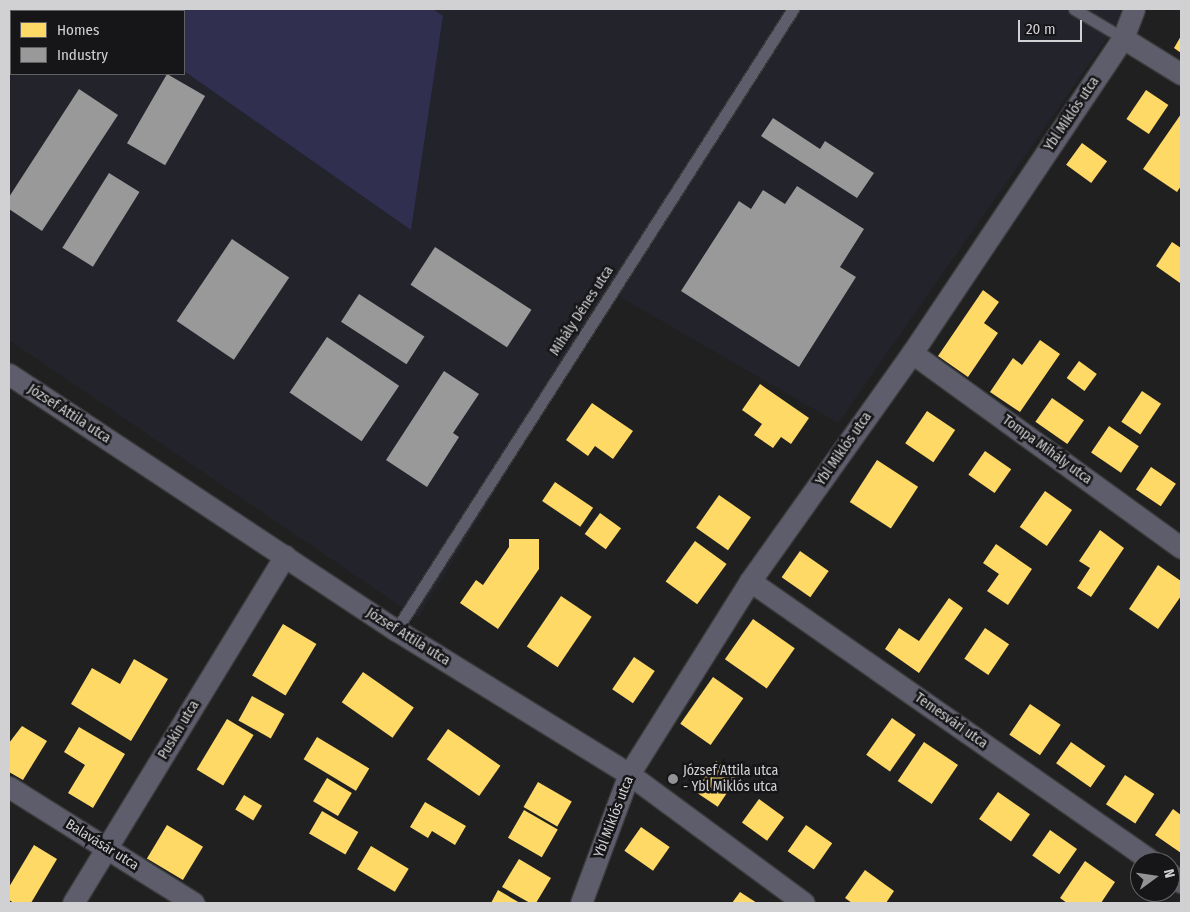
<!DOCTYPE html>
<meta charset="utf-8">
<style>
body{margin:0}
#map{position:relative;width:1190px;height:912px;overflow:hidden;background:#202021;font-family:"Fira Sans Condensed",sans-serif}
div>[style]{position:absolute}
.built>*{inset:0;background:#23232b}
.green>*{inset:0;background:#302f50}
.homes>*{inset:0;background:#ffd966;transform-origin:0 0}
.industry>*{inset:0;background:#999;transform-origin:0 0}
.roads{filter:drop-shadow(1px 0 #3c3c3d) drop-shadow(-1px 0 #3c3c3d) drop-shadow(0 1px #3c3c3d) drop-shadow(0 -1px #3c3c3d)}
.service>*{height:11px;margin:-5.5px;padding:0 5.5px;transform-origin:5.5px;border-radius:5.5px;background:#5d5d6b}
.minor>*{height:21px;margin:-10.5px;padding:0 10.5px;transform-origin:10.5px;border-radius:10.5px;background:#5d5d6b}
.dots>*{width:14px;height:14px;translate:-50% -50%;box-sizing:border-box;border:2px solid #161619;border-radius:50%}
span{translate:-50% -50%;white-space:nowrap;text-align:center;line-height:1.15;-webkit-text-stroke:5px #161619;paint-order:stroke}
.street-label{font-size:14px;color:#d1d1d3}
.poi-label{font-size:14px;color:#d1d1d3}
.left{translate:0 -50%;text-align:left}
.frame{position:absolute;inset:0;border:10px solid #d1d1d3;pointer-events:none}
.legend{position:absolute;left:10px;top:10px;width:175px;height:65px;box-sizing:border-box;background:#161619;border:1px solid #616163;margin:0;padding:6px 9px;list-style:none;font-size:15px;color:#d1d1d3}
.legend li{display:flex;align-items:center;gap:10px;height:25px}
.legend b{width:25px;border:1px solid #616163}
.north{position:absolute;left:1130px;top:852px;width:50px;height:50px;box-sizing:border-box;background:#161619;border:1px solid #616163;border-radius:50%;rotate:76deg;font-size:14px;font-weight:700;line-height:20px;text-align:center;color:#d1d1d3}
.north::after{content:'';display:block;margin:auto;width:18px;height:22px;background:#939395;clip-path:polygon(50% 0,100% 100%,50% 72%,0 100%)}
.scale{position:absolute;left:1018px;top:20px;width:64px;height:22px;box-sizing:border-box;border:2px solid #d1d1d3;border-top:0;padding-left:6px;font-size:15px;line-height:18px;white-space:nowrap;color:#d1d1d3;-webkit-text-stroke:4px #161619;paint-order:stroke}
</style>
<div id="map">
<div class="built">
<div style="clip-path:polygon(9px 9px,98px 11px,11px 11px,11px 74px,184px 74px,184px 71px,411px 230px,443px 16px,433px 9px,1122px 9px,1115px 27px,838px 423px,615px 294px,418px 618px,9px 340px)"></div>
</div>
<div class="green">
<div style="clip-path:polygon(95px 9px,433px 9px,443px 16px,411px 230px,184px 71px,184px 11px)"></div>
</div>
<div class="homes">
<div style="clip-path:polygon(1181px 36px,1181px 53px,1174px 48px)"></div>
<div style="left:1146px;top:90px;width:27px;height:35px;rotate:34deg"></div>
<div style="clip-path:polygon(1181px 114px,1181px 186px,1177px 192px,1143px 169px)"></div>
<div style="left:1082px;top:143px;width:31px;height:27px;rotate:36deg"></div>
<div style="clip-path:polygon(1172px 242px,1181px 248px,1180px 283px,1156px 266px)"></div>
<div style="clip-path:polygon(983px 290px,999px 302px,984px 323px,998px 333px,968px 377px,938px 356px)"></div>
<div style="clip-path:polygon(1040px 340px,1060px 354px,1020px 412px,990px 392px,1013px 358px,1022px 365px)"></div>
<div style="left:1079px;top:361px;width:22px;height:21px;rotate:36deg"></div>
<div style="clip-path:polygon(760px 384px,809px 418px,791px 444px,781px 437px,773px 448px,754px 435px,762px 424px,742px 410px)"></div>
<div style="left:1142px;top:391px;width:23px;height:37px;rotate:34deg"></div>
<div style="left:1052px;top:398px;width:39px;height:29px;rotate:35deg"></div>
<div style="clip-path:polygon(592px 403px,633px 431px,613px 459px,595px 446px,588px 456px,566px 440px)"></div>
<div style="left:927px;top:411px;width:34px;height:39px;rotate:34deg"></div>
<div style="left:1109px;top:426px;width:36px;height:32px;rotate:34deg"></div>
<div style="left:985px;top:451px;width:32px;height:29px;rotate:35deg"></div>
<div style="left:877px;top:460px;width:49px;height:50px;rotate:33deg"></div>
<div style="left:1151px;top:467px;width:30px;height:27px;rotate:34deg"></div>
<div style="left:555px;top:482px;width:46px;height:23px;rotate:34deg"></div>
<div style="left:1045px;top:491px;width:33px;height:44px;rotate:35deg"></div>
<div style="left:719px;top:495px;width:39px;height:40px;rotate:35deg"></div>
<div style="left:600px;top:513px;width:26px;height:26px;rotate:36deg"></div>
<div style="clip-path:polygon(1100px 530px,1124px 548px,1091px 597px,1077px 588px,1090px 568px,1079px 561px)"></div>
<div style="clip-path:polygon(509px 539px,539px 539px,539px 569px,498px 629px,460px 603px,476px 580px,483px 585px,509px 547px)"></div>
<div style="left:695px;top:541px;width:39px;height:50px;rotate:36deg"></div>
<div style="clip-path:polygon(996px 544px,1032px 569px,1008px 605px,987px 591px,999px 574px,983px 563px)"></div>
<div style="left:800px;top:551px;width:35px;height:32px;rotate:35deg"></div>
<div style="clip-path:polygon(1158px 565px,1181px 581px,1181px 596px,1158px 629px,1129px 609px)"></div>
<div style="left:561px;top:596px;width:37px;height:61px;rotate:34deg"></div>
<div style="clip-path:polygon(949px 598px,963px 608px,919px 673px,885px 649px,899px 628px,919px 641px)"></div>
<div style="left:753px;top:619px;width:51px;height:49px;rotate:35deg"></div>
<div style="left:283px;top:624px;width:39px;height:60px;rotate:31deg"></div>
<div style="left:985px;top:628px;width:29px;height:37px;rotate:34deg"></div>
<div style="left:634px;top:657px;width:25px;height:39px;rotate:34deg"></div>
<div style="clip-path:polygon(134px 659px,168px 679px,131px 741px,71px 704px,92px 668px,120px 684px)"></div>
<div style="left:363px;top:672px;width:62px;height:37px;rotate:35deg"></div>
<div style="left:713px;top:677px;width:37px;height:57px;rotate:35deg"></div>
<div style="left:252px;top:696px;width:37px;height:28px;rotate:29deg"></div>
<div style="left:1030px;top:704px;width:37px;height:37px;rotate:34deg"></div>
<div style="left:892px;top:718px;width:29px;height:45px;rotate:35deg"></div>
<div style="left:227px;top:719px;width:31px;height:59px;rotate:31deg"></div>
<div style="clip-path:polygon(22px 726px,47px 741px,23px 780px,9px 772px,9px 743px)"></div>
<div style="clip-path:polygon(79px 727px,125px 754px,93px 808px,68px 793px,85px 765px,64px 752px)"></div>
<div style="left:448px;top:729px;width:64px;height:37px;rotate:35deg"></div>
<div style="left:317px;top:737px;width:61px;height:26px;rotate:31deg"></div>
<div style="left:924px;top:742px;width:41px;height:47px;rotate:34deg"></div>
<div style="left:1071px;top:742px;width:42px;height:26px;rotate:35deg"></div>
<div style="left:716px;top:761px;width:27px;height:37px;rotate:34deg"></div>
<div style="left:1125px;top:775px;width:35px;height:35px;rotate:33deg"></div>
<div style="left:327px;top:778px;width:29px;height:27px;rotate:31deg"></div>
<div style="left:538px;top:782px;width:39px;height:29px;rotate:30deg"></div>
<div style="left:998px;top:792px;width:39px;height:33px;rotate:35deg"></div>
<div style="left:244px;top:795px;width:21px;height:17px;rotate:31deg"></div>
<div style="left:759px;top:799px;width:31px;height:29px;rotate:36deg"></div>
<div style="clip-path:polygon(425px 802px,466px 826px,455px 845px,432px 831px,428px 838px,410px 827px)"></div>
<div style="clip-path:polygon(1173px 809px,1181px 815px,1181px 853px,1155px 835px)"></div>
<div style="left:524px;top:810px;width:39px;height:32px;rotate:30deg"></div>
<div style="left:322px;top:811px;width:42px;height:26px;rotate:30deg"></div>
<div style="left:167px;top:825px;width:42px;height:39px;rotate:31deg"></div>
<div style="left:806px;top:825px;width:32px;height:32px;rotate:35deg"></div>
<div style="left:641px;top:827px;width:35px;height:29px;rotate:35deg"></div>
<div style="left:1050px;top:830px;width:33px;height:31px;rotate:35deg"></div>
<div style="clip-path:polygon(34px 845px,57px 859px,31px 903px,14px 903px,9px 900px,9px 887px)"></div>
<div style="left:371px;top:846px;width:44px;height:27px;rotate:31deg"></div>
<div style="clip-path:polygon(519px 859px,551px 878px,536px 903px,530px 903px,502px 887px)"></div>
<div style="clip-path:polygon(1085px 861px,1115px 882px,1101px 903px,1067px 903px,1060px 898px)"></div>
<div style="clip-path:polygon(865px 870px,894px 891px,886px 903px,852px 903px,845px 898px)"></div>
<div style="clip-path:polygon(498px 890px,520px 903px,491px 903px)"></div>
<div style="clip-path:polygon(740px 892px,757px 903px,732px 903px)"></div>
</div>
<div class="industry">
<div style="clip-path:polygon(28px 9px,71px 9px,27px 11px)"></div>
<div style="left:167px;top:74px;width:44px;height:80px;rotate:30deg"></div>
<div style="clip-path:polygon(79px 89px,118px 115px,42px 231px,9px 209px,9px 197px)"></div>
<div style="clip-path:polygon(773px 118px,820px 149px,825px 141px,874px 173px,857px 198px,761px 136px)"></div>
<div style="left:109px;top:173px;width:36px;height:88px;rotate:32deg"></div>
<div style="clip-path:polygon(797px 186px,864px 229px,840px 267px,856px 277px,799px 367px,681px 291px,739px 201px,751px 209px,763px 190px,785px 204px)"></div>
<div style="left:232px;top:239px;width:69px;height:99px;rotate:34deg"></div>
<div style="left:435px;top:247px;width:115px;height:45px;rotate:33deg"></div>
<div style="left:359px;top:294px;width:78px;height:33px;rotate:33deg"></div>
<div style="left:327px;top:337px;width:87px;height:67px;rotate:34deg"></div>
<div style="clip-path:polygon(444px 371px,479px 394px,453px 433px,459px 437px,427px 487px,386px 460px)"></div>
</div>
<div class="roads">
<div class="service">
<div style="left:1074px;top:9px;width:57px;rotate:30.6deg"></div>
<div style="left:396px;top:630px;width:737px;rotate:-57.41deg"></div>
</div>
<div class="minor">
<div style="left:1123px;top:38px;width:68px;rotate:31.8deg"></div>
<div style="left:912px;top:353px;width:332px;rotate:35.9deg"></div>
<div style="left:9px;top:374px;width:464px;rotate:33.5deg"></div>
<div style="left:396px;top:630px;width:274px;rotate:31.7deg"></div>
<div style="left:629px;top:774px;width:217px;rotate:36.4deg"></div>
<div style="left:750px;top:581px;width:491px;rotate:34.9deg"></div>
<div style="left:9px;top:787px;width:218px;rotate:32.1deg"></div>
<div style="left:1170px;top:874px;width:14px;rotate:36deg"></div>
<div style="left:73px;top:903px;width:407px;rotate:-58.6deg"></div>
<div style="left:581px;top:903px;width:138px;rotate:-69.6deg"></div>
<div style="left:629px;top:774px;width:228px;rotate:-57.9deg"></div>
<div style="left:750px;top:581px;width:280px;rotate:-54.6deg"></div>
<div style="left:912px;top:353px;width:379px;rotate:-56.2deg"></div>
<div style="left:1123px;top:38px;width:31px;rotate:-69deg"></div>
</div>
</div>
<div class="dots">
<div style="left:673px;top:779px;background:#939395"></div>
</div>
<div class="street-label">
<span style="left:1072px;top:114px;rotate:-56deg">Ybl Miklós utca</span>
<span style="left:582px;top:311px;rotate:-57deg">Mihály Dénes utca</span>
<span style="left:69px;top:414px;rotate:33deg">József Attila utca</span>
<span style="left:844px;top:449px;rotate:-55deg">Ybl Miklós utca</span>
<span style="left:1047px;top:450px;rotate:36deg">Tompa Mihály utca</span>
<span style="left:408px;top:637px;rotate:32deg">József Attila utca</span>
<span style="left:951px;top:721px;rotate:35deg">Temesvári utca</span>
<span style="left:179px;top:730px;rotate:-59deg">Puskin utca</span>
<span style="left:614px;top:817px;rotate:-69deg">Ybl Miklós utca</span>
<span style="left:102px;top:845px;rotate:32deg">Balavásár utca</span>
</div>
<div class="poi-label">
<span class="left" style="left:683px;top:779px">József Attila utca<br>- Ybl Miklós utca</span>
</div>
<div class="frame"></div>
<ul class="legend">
<li><b style="height:14px;background:#ffd966"></b>Homes</li>
<li><b style="height:14px;background:#999"></b>Industry</li>
</ul>
<div class="north">N</div>
<div class="scale">20 m</div>
</div>
